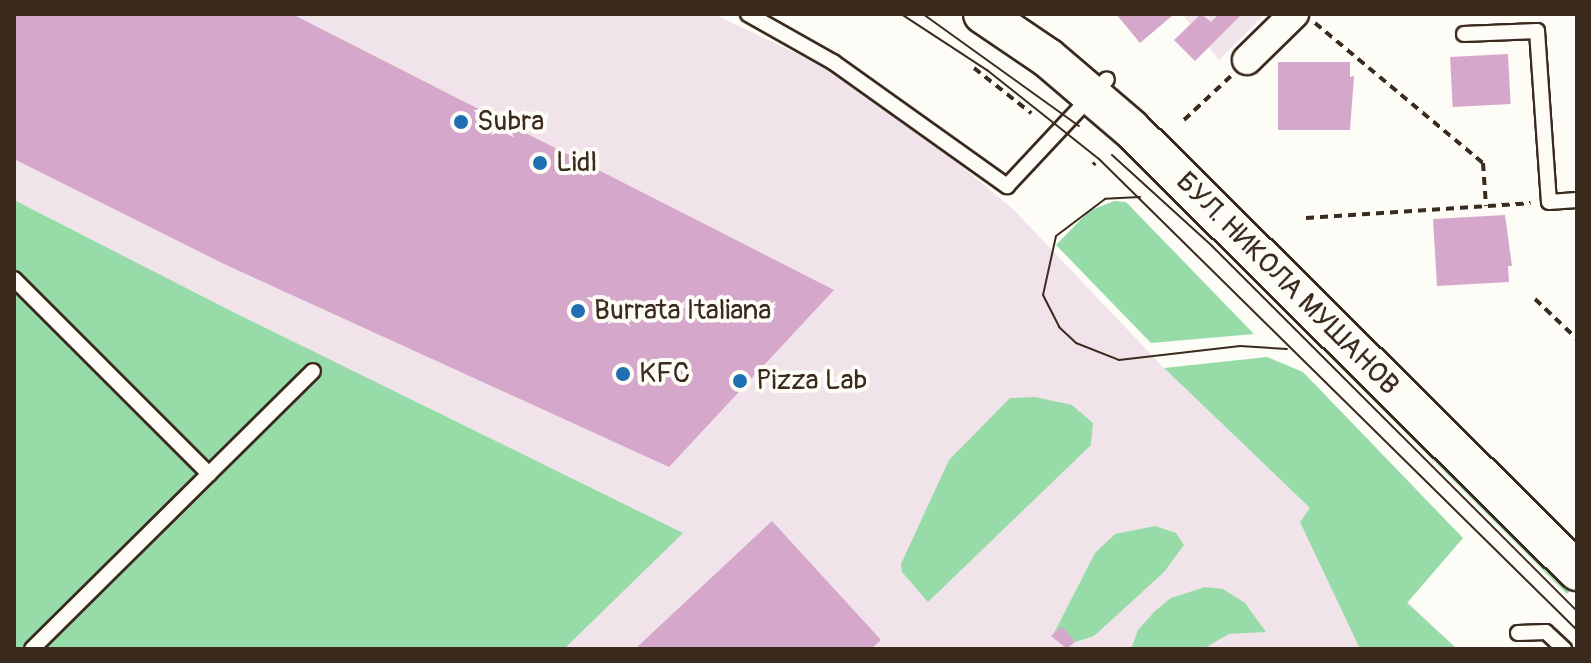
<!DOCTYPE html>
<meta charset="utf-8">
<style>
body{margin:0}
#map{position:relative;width:1591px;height:663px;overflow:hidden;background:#fdfcf7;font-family:Pangolin,sans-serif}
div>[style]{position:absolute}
.built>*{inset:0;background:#f1e3ea}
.green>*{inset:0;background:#97dca8;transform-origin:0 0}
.building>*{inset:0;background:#d5a8cb;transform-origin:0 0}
.path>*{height:4px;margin-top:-2px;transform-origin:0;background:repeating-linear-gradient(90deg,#3b2a1e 0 8px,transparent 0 14px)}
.roads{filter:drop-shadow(2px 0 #3b2a1e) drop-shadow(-2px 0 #3b2a1e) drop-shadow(0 2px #3b2a1e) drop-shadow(0 -2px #3b2a1e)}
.service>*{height:14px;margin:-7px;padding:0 7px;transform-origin:7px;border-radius:7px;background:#fdfcf7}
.minor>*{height:28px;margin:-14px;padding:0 14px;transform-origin:14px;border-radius:14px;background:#fdfcf7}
.secondary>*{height:38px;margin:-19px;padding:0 19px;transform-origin:19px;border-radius:19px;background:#fdfcf7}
.tram>*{height:2px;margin:-1px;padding:0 1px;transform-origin:1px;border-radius:1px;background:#3b2a1e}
.dots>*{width:22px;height:22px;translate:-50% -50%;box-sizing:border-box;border:4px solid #fdfcf7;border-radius:50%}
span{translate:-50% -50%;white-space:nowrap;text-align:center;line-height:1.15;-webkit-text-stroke:8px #fdfcf7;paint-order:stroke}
.poi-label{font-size:28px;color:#3b2a1e}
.left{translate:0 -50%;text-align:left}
.street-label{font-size:28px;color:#3b2a1e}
.frame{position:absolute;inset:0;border:16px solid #3b2a1e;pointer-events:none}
</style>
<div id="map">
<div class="built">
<div style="clip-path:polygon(14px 14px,714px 14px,841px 75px,918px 130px,1013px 209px,1164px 368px,1457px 649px,14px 649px)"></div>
<div style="clip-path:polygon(1182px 14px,1265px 14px,1219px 60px)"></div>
</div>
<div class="green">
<div style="clip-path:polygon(14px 200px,235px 313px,683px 533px,564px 649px,14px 649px)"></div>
<div style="clip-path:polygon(1114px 201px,1126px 202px,1254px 334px,1151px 343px,1056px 245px,1089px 211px)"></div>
<div style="left:1281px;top:291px;width:416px;height:12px;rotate:45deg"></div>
<div style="clip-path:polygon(1267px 357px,1303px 372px,1463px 538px,1407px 603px,1457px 649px,1360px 649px,1300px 522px,1310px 508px,1164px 368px)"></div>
<div style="clip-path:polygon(1010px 398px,1035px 397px,1072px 405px,1093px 423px,1091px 445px,928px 602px,902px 572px,901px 564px,949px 460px)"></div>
<div style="clip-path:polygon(1155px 526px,1176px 533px,1184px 545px,1164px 572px,1094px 636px,1075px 642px,1062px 627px,1054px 633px,1095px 553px,1115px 534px)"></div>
<div style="clip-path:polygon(1205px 587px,1223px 589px,1245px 603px,1266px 632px,1229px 634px,1203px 649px,1131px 649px,1138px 630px,1155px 611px,1171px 598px)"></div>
</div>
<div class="building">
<div style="clip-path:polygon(14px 14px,292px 14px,834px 290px,669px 467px,224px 264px,14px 159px)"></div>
<div style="clip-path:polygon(1116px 14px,1170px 14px,1172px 16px,1140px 43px)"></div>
<div style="clip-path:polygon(1201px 14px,1211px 22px,1219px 14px,1240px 16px,1195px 61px,1174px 40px)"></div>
<div style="left:1508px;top:54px;width:50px;height:58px;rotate:87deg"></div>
<div style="clip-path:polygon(1278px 62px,1350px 62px,1350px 77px,1354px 76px,1350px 130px,1278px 130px)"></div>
<div style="clip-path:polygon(1505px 215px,1512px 266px,1508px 266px,1509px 282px,1437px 286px,1433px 219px)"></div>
<div style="clip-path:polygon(772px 521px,881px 640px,871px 649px,635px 649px)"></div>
<div style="clip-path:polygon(1062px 626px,1075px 642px,1067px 649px,1051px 636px)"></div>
</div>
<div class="path">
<div style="left:1315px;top:23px;width:219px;rotate:39.8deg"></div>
<div style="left:1483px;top:163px;width:43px;rotate:86deg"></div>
<div style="left:974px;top:68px;width:73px;rotate:38.3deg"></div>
<div style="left:1184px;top:120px;width:64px;rotate:-43.1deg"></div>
<div style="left:1093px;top:165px;width:3px;rotate:-45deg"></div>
<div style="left:1306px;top:218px;width:225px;rotate:-3.8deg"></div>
<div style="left:1535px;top:299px;width:58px;rotate:43.6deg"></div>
</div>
<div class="roads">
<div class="service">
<div style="left:748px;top:14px;width:98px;rotate:29.5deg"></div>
<div style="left:833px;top:62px;width:214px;rotate:35.5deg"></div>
<div style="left:1007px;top:186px;width:146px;rotate:-46.9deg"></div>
<div style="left:1464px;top:34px;width:73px;rotate:-2.4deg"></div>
<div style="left:1537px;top:31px;width:171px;rotate:86deg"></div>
<div style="left:1549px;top:202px;width:28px;rotate:-4deg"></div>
<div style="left:14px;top:279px;width:276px;rotate:45deg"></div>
<div style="left:1518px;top:633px;width:28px;rotate:-2deg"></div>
<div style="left:1546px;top:632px;width:25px;rotate:43deg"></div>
<div style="left:32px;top:649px;width:395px;rotate:-44.7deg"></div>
</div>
<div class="minor">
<div style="left:1247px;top:60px;width:66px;rotate:-44.4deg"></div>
</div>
<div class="secondary">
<div style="left:983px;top:14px;width:78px;rotate:34.1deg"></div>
<div style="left:1048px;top:58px;width:109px;rotate:40.5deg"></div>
<div style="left:1131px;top:129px;width:628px;rotate:44.74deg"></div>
</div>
</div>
<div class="tram">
<div style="left:901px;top:14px;width:103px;rotate:33.1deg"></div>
<div style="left:987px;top:70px;width:143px;rotate:38.5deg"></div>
<div style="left:1099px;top:159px;width:671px;rotate:44.58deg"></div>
<div style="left:923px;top:14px;width:192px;rotate:35.7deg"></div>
<div style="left:1112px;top:155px;width:135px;rotate:42.3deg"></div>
<div style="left:1212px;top:246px;width:516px;rotate:45deg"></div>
<div style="left:1140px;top:197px;width:35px;rotate:177deg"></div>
<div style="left:1105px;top:199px;width:61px;rotate:142.9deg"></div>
<div style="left:1056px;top:236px;width:60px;rotate:102.4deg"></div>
<div style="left:1043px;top:295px;width:36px;rotate:63deg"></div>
<div style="left:1059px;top:327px;width:23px;rotate:43deg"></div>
<div style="left:1076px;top:343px;width:46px;rotate:21.6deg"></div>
<div style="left:1119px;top:360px;width:122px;rotate:-6.6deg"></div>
<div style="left:1240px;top:346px;width:47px;rotate:3.7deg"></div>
</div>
<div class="dots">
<div style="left:461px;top:122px;background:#1f6fb2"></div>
<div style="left:540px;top:163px;background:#1f6fb2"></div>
<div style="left:578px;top:311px;background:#1f6fb2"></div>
<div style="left:623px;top:374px;background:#1f6fb2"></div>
<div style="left:740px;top:381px;background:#1f6fb2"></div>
</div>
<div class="poi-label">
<span class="left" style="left:477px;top:122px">Subra</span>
<span class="left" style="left:556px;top:163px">Lidl</span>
<span class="left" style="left:594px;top:311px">Burrata Italiana</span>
<span class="left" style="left:639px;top:374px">KFC</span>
<span class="left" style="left:756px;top:381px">Pizza Lab</span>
</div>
<div class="street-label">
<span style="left:1287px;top:284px;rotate:45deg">БУЛ. НИКОЛА МУШАНОВ</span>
</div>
<div class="frame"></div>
</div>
